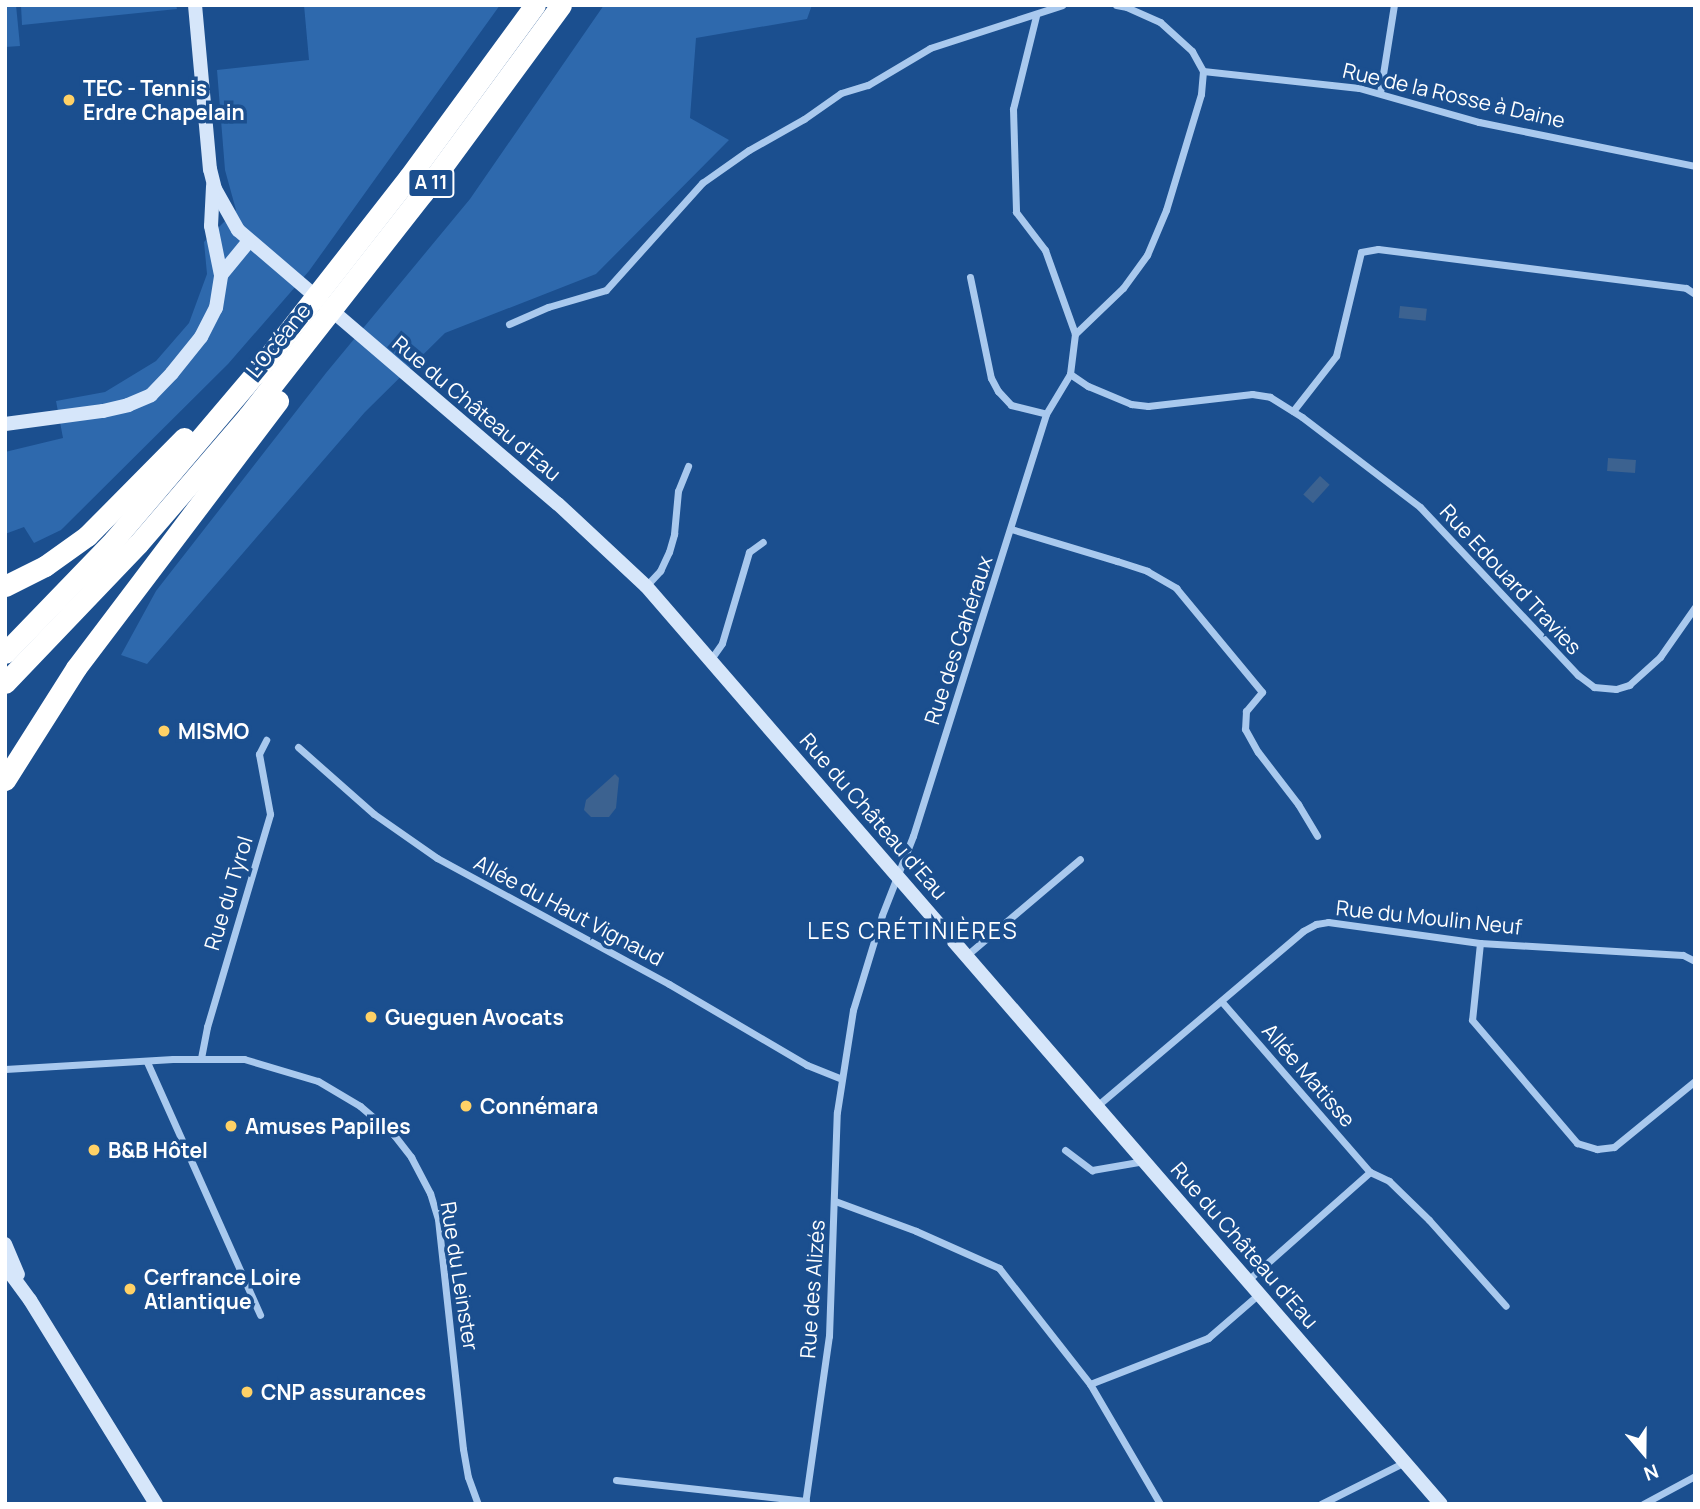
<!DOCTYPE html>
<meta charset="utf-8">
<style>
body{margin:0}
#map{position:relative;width:1700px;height:1509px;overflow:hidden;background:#1b4f8f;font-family:Manrope,sans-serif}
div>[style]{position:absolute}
.green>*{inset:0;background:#2e69ad}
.water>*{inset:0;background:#3c6290;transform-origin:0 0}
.street>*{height:7px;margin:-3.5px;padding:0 3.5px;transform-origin:3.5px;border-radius:3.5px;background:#a9c9ee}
.secondary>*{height:14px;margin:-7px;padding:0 7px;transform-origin:7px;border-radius:7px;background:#d6e6fa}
.highway>*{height:21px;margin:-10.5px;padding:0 10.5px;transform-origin:10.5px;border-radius:10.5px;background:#fff}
.dots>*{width:19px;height:19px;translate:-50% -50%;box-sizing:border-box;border:4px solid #1b4f8f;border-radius:50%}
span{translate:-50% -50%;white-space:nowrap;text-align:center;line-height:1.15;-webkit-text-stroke:7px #1b4f8f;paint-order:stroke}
.shield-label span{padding:2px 5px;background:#1b4f8f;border:2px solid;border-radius:5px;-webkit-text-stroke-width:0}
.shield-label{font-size:19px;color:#fff;font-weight:700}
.poi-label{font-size:21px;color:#fff;font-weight:700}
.left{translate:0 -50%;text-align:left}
.street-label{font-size:21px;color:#fff}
.neighbourhood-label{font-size:23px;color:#fff;letter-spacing:2px}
.frame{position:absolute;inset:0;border:7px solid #fff;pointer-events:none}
.north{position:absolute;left:1609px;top:1418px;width:70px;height:70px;-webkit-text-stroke:5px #1b4f8f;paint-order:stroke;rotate:160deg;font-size:19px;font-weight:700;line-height:28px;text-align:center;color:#fff}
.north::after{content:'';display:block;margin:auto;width:24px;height:32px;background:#fff;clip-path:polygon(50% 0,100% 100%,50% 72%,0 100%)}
</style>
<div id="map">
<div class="green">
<div style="clip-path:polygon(5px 5px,16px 5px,20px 46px,5px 47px)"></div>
<div style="clip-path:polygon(21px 5px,176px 5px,177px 9px,22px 25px)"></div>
<div style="clip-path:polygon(304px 5px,500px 5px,309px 271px,228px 364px,61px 530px,34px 543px,24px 527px,5px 534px,5px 452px,63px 438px,56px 401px,105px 392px,156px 361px,189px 323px,207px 274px,204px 242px,236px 210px,225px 170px,217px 70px,309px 60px)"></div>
<div style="clip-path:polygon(604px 5px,812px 5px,807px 19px,696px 38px,690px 118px,729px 140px,596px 274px,445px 333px,365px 412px,147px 664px,121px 655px,156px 591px,326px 373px,470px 199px)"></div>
</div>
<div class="water">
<div style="left:1400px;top:306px;width:27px;height:12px;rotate:6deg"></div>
<div style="left:1608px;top:458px;width:28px;height:13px;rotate:4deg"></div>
<div style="left:1320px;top:476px;width:13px;height:25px;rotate:42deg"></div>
<div style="clip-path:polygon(615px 774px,619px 778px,616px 808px,609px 817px,591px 817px,584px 810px,586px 800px)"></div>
</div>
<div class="street">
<div style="left:1036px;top:16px;width:96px;rotate:103.9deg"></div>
<div style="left:1013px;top:109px;width:103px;rotate:88.3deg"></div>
<div style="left:1016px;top:212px;width:48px;rotate:52.7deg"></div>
<div style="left:1045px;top:250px;width:89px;rotate:70.3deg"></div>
<div style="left:1203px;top:71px;width:157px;rotate:6.2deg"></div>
<div style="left:1359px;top:88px;width:125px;rotate:15.8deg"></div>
<div style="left:1479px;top:122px;width:220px;rotate:11.5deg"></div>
<div style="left:1380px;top:93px;width:89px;rotate:-81deg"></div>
<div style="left:970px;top:277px;width:103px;rotate:78.3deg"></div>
<div style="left:991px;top:378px;width:15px;rotate:62deg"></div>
<div style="left:998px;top:391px;width:19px;rotate:47deg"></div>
<div style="left:1011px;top:405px;width:36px;rotate:14deg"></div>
<div style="left:509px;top:324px;width:43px;rotate:-23.6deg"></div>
<div style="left:548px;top:307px;width:60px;rotate:-16.3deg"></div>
<div style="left:606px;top:290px;width:144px;rotate:-48.1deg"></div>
<div style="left:702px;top:183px;width:57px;rotate:-35.1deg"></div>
<div style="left:749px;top:150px;width:63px;rotate:-29.4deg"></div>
<div style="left:804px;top:119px;width:45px;rotate:-35.1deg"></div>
<div style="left:841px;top:93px;width:28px;rotate:-17deg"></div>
<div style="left:868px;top:85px;width:72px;rotate:-30.8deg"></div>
<div style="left:930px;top:48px;width:139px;rotate:-18deg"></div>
<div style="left:1070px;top:374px;width:22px;rotate:34deg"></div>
<div style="left:1088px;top:386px;width:47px;rotate:22.7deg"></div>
<div style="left:1131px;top:404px;width:17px;rotate:7deg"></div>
<div style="left:1148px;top:406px;width:105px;rotate:-6.6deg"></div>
<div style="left:1252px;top:394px;width:18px;rotate:9deg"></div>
<div style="left:1270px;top:397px;width:38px;rotate:32deg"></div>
<div style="left:1302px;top:417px;width:148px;rotate:37.3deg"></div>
<div style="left:1420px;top:507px;width:231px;rotate:46.8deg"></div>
<div style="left:1578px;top:675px;width:20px;rotate:37deg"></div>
<div style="left:1594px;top:687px;width:22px;rotate:5deg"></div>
<div style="left:1616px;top:689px;width:14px;rotate:-17deg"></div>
<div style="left:1629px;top:685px;width:42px;rotate:-42.1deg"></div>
<div style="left:1660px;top:657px;width:61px;rotate:-55deg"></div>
<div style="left:1293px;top:411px;width:70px;rotate:-52deg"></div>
<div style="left:1336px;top:356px;width:107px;rotate:-76.5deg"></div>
<div style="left:1361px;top:252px;width:17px;rotate:-10deg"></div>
<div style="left:1378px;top:249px;width:310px;rotate:7.2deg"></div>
<div style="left:1686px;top:288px;width:11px;rotate:34deg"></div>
<div style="left:1011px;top:529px;width:111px;rotate:16.8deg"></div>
<div style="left:1117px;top:561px;width:32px;rotate:18deg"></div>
<div style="left:1147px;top:571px;width:34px;rotate:30deg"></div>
<div style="left:1176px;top:588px;width:135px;rotate:50.4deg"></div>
<div style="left:1262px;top:692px;width:25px;rotate:130deg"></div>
<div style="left:1246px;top:711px;width:18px;rotate:93deg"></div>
<div style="left:1245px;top:729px;width:26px;rotate:61deg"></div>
<div style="left:1258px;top:752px;width:66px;rotate:52.4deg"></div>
<div style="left:1298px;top:804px;width:37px;rotate:59deg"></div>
<div style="left:646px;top:586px;width:21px;rotate:-47deg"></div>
<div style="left:660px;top:571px;width:21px;rotate:-65deg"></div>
<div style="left:669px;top:552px;width:19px;rotate:-74deg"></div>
<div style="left:674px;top:534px;width:43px;rotate:-84.7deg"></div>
<div style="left:678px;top:491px;width:27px;rotate:-68deg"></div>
<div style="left:711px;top:659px;width:19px;rotate:-55deg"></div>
<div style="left:722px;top:643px;width:95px;rotate:-73.5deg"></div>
<div style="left:749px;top:552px;width:17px;rotate:-36deg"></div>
<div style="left:298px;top:747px;width:101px;rotate:41.4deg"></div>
<div style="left:374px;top:814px;width:77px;rotate:34.9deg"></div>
<div style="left:437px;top:858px;width:264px;rotate:28.5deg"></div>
<div style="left:669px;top:984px;width:160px;rotate:30.4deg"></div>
<div style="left:807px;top:1065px;width:35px;rotate:22deg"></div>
<div style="left:1480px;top:943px;width:77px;rotate:95.9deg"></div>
<div style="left:1472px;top:1020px;width:162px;rotate:49.5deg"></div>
<div style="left:1577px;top:1143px;width:21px;rotate:17deg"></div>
<div style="left:1597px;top:1149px;width:17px;rotate:-7deg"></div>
<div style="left:1614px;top:1147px;width:104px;rotate:-39.2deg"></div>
<div style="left:967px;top:955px;width:148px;rotate:-40.3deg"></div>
<div style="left:1222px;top:1002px;width:225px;rotate:49deg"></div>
<div style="left:1370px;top:1172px;width:21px;rotate:25deg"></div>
<div style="left:1389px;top:1181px;width:56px;rotate:44.3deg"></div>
<div style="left:1429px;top:1220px;width:115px;rotate:48.2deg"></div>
<div style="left:201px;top:1058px;width:32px;rotate:-79deg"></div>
<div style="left:207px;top:1027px;width:222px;rotate:-73.5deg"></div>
<div style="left:270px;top:814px;width:61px;rotate:-100.4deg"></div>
<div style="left:259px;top:754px;width:16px;rotate:-63deg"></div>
<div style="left:147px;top:1062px;width:277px;rotate:65.9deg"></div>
<div style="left:5px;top:1069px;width:168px;rotate:-3.4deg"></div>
<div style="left:173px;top:1059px;width:71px"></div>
<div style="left:244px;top:1059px;width:77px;rotate:16.6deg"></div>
<div style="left:318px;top:1081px;width:49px;rotate:30.8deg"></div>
<div style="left:360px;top:1106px;width:45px;rotate:40.5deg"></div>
<div style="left:394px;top:1135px;width:28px;rotate:52deg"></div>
<div style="left:411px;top:1157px;width:41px;rotate:62.2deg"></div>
<div style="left:430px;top:1193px;width:27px;rotate:73deg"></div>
<div style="left:438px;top:1219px;width:231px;rotate:83.8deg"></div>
<div style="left:463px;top:1449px;width:28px;rotate:80deg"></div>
<div style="left:468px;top:1477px;width:29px;rotate:70deg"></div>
<div style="left:1098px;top:1105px;width:269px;rotate:-40.3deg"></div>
<div style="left:1303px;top:931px;width:15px;rotate:-28deg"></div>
<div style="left:1316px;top:924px;width:12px;rotate:-9deg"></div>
<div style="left:1328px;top:922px;width:153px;rotate:7.9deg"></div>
<div style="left:1480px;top:943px;width:203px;rotate:3.4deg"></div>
<div style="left:1683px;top:955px;width:13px;rotate:27deg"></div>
<div style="left:1065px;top:1150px;width:34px;rotate:37deg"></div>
<div style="left:1092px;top:1170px;width:53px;rotate:-9.8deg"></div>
<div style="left:835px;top:1201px;width:86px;rotate:20.3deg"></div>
<div style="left:916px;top:1231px;width:91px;rotate:24deg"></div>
<div style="left:999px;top:1268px;width:147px;rotate:51.9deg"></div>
<div style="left:1090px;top:1384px;width:139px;rotate:59.7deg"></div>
<div style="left:1248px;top:1280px;width:163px;rotate:-41.5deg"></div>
<div style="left:1090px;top:1384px;width:127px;rotate:-21.3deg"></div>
<div style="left:1208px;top:1338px;width:69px;rotate:-40.9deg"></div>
<div style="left:616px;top:1480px;width:191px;rotate:6.3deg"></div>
<div style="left:805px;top:1504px;width:170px;rotate:-81.9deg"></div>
<div style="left:829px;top:1336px;width:224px;rotate:-88deg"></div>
<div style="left:837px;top:1112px;width:103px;rotate:-81.1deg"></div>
<div style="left:853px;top:1010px;width:99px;rotate:-73deg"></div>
<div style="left:882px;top:915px;width:85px;rotate:-68.6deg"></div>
<div style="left:913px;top:836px;width:442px;rotate:-72.5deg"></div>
<div style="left:1046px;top:414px;width:47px;rotate:-59deg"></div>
<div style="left:1070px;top:374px;width:40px;rotate:-82.9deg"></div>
<div style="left:1075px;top:334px;width:66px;rotate:-43.8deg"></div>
<div style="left:1123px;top:288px;width:41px;rotate:-54deg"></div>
<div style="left:1147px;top:255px;width:49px;rotate:-67.1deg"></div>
<div style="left:1166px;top:210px;width:121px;rotate:-73.2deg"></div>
<div style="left:1201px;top:94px;width:23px;rotate:-85deg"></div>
<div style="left:1203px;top:71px;width:23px;rotate:-119deg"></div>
<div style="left:1192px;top:51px;width:43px;rotate:-137.8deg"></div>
<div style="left:1160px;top:22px;width:36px;rotate:-156deg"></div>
<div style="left:1127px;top:7px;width:11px;rotate:-170deg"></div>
<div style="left:1321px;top:1504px;width:94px;rotate:-26.6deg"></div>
<div style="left:1643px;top:1504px;width:59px;rotate:-28.3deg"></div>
</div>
<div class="secondary">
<div style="left:195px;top:5px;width:165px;rotate:84.8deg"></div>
<div style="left:210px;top:169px;width:21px;rotate:76deg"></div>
<div style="left:215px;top:189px;width:47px;rotate:60.7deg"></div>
<div style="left:238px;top:230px;width:421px;rotate:40.6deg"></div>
<div style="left:558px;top:504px;width:120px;rotate:43deg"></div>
<div style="left:646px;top:586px;width:1214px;rotate:49.11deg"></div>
<div style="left:221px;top:275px;width:44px;rotate:-50.5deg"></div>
<div style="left:5px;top:424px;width:99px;rotate:-7.6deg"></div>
<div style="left:103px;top:411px;width:26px;rotate:-13deg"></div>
<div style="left:128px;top:405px;width:25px;rotate:-23deg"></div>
<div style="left:151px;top:395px;width:30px;rotate:-46deg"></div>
<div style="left:172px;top:373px;width:46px;rotate:-51.1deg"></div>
<div style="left:201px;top:337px;width:33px;rotate:-63deg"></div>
<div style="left:216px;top:308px;width:33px;rotate:-81deg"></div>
<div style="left:221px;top:275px;width:50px;rotate:-101.5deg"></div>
<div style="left:211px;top:226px;width:40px;rotate:-87.1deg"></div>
<div style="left:5px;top:1244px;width:33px;rotate:67deg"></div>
<div style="left:5px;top:1266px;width:42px;rotate:53.7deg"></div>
<div style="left:30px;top:1300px;width:240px;rotate:58.3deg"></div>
</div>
<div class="highway">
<div style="left:5px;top:586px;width:45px;rotate:-26.6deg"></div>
<div style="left:45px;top:566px;width:52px;rotate:-35.5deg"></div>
<div style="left:87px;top:536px;width:138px;rotate:-45.3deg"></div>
<div style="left:5px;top:653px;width:157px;rotate:-46deg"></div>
<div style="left:114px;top:540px;width:218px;rotate:-49.7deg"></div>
<div style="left:255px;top:374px;width:250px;rotate:-52deg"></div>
<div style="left:409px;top:177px;width:213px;rotate:-53.8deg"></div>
<div style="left:5px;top:683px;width:192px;rotate:-46.3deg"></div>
<div style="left:138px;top:544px;width:169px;rotate:-49.3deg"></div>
<div style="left:248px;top:416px;width:283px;rotate:-51.9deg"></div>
<div style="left:423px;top:193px;width:233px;rotate:-53.7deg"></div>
<div style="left:5px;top:780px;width:133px;rotate:-57.6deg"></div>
<div style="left:76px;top:668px;width:335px;rotate:-52.9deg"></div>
</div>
<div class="dots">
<div style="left:69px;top:100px;background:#ffd166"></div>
<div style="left:164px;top:731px;background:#ffd166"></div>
<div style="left:371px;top:1017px;background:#ffd166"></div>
<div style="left:466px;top:1106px;background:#ffd166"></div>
<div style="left:231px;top:1126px;background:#ffd166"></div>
<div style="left:94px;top:1150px;background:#ffd166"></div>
<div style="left:130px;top:1289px;background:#ffd166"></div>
<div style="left:247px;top:1392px;background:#ffd166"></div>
</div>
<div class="shield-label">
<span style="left:431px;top:183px">A 11</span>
</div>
<div class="poi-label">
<span class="left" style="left:83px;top:100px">TEC - Tennis<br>Erdre Chapelain</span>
<span class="left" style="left:178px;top:731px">MISMO</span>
<span class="left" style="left:385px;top:1017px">Gueguen Avocats</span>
<span class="left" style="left:480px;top:1106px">Connémara</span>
<span class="left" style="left:245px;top:1126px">Amuses Papilles</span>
<span class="left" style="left:108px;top:1150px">B&amp;B Hôtel</span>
<span class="left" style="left:144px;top:1289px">Cerfrance Loire<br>Atlantique</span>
<span class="left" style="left:261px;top:1392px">CNP assurances</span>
</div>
<div class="street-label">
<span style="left:1454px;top:95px;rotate:13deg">Rue de la Rosse à Daine</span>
<span style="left:278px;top:340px;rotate:-51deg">L’Océane</span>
<span style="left:477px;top:408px;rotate:40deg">Rue du Château d'Eau</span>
<span style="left:1511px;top:579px;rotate:47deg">Rue Edouard Travies</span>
<span style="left:958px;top:640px;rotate:-72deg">Rue des Cahéraux</span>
<span style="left:874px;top:816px;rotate:49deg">Rue du Château d'Eau</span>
<span style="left:228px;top:893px;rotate:-73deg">Rue du Tyrol</span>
<span style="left:569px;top:910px;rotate:28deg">Allée du Haut Vignaud</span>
<span style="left:1429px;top:917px;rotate:6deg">Rue du Moulin Neuf</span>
<span style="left:1309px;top:1075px;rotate:49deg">Allée Matisse</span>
<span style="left:1245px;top:1245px;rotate:49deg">Rue du Château d'Eau</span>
<span style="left:460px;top:1276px;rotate:81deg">Rue du Leinster</span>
<span style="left:812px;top:1289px;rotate:-86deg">Rue des Alizés</span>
</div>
<div class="neighbourhood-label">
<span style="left:913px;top:930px">LES CRÉTINIÈRES</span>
</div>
<div class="frame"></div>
<div class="north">N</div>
</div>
